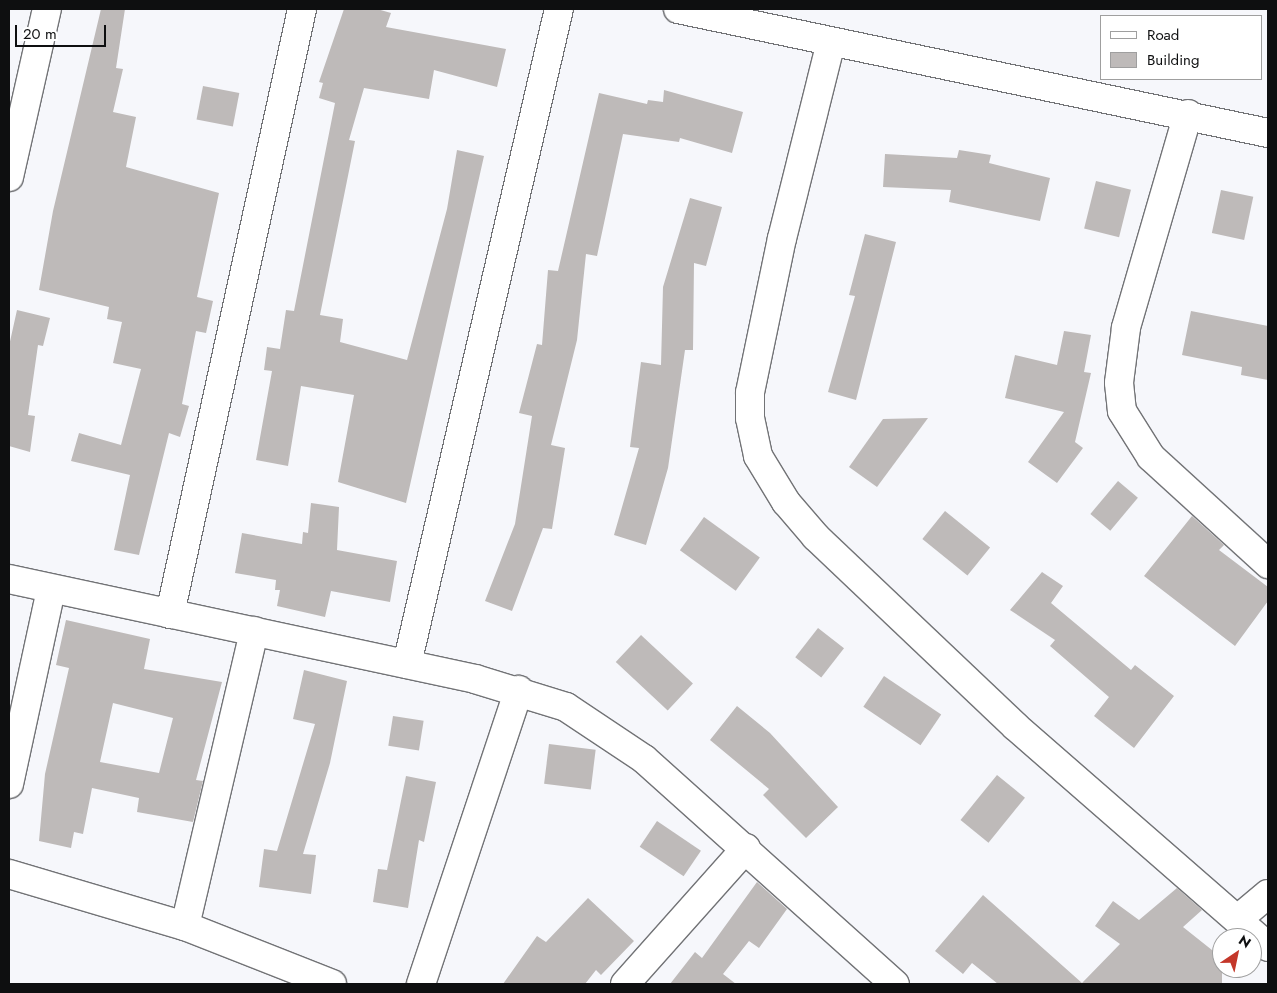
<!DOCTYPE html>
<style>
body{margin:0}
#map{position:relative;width:1277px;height:993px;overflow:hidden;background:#f6f7fb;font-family:Jost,sans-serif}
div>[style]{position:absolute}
.building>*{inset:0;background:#bebab9;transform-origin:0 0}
.roads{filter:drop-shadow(1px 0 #727376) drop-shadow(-1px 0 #727376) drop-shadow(0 1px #727376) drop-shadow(0 -1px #727376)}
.street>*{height:28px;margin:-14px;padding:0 14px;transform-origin:14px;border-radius:14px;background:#fff}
span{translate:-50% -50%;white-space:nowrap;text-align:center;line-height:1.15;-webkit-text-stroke:5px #fff;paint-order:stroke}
.frame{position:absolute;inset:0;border:10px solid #0e0f10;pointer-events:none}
.legend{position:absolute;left:1100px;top:15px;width:162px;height:65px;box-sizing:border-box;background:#fff;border:1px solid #9f9f9f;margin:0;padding:6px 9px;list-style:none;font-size:15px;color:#0e0f10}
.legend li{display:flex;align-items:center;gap:10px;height:25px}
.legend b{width:25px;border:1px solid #9f9f9f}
.north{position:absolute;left:1212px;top:928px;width:50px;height:50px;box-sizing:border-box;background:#fff;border:1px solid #9f9f9f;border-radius:50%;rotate:34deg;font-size:14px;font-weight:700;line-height:20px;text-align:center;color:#0e0f10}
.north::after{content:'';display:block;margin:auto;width:18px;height:22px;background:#c4372a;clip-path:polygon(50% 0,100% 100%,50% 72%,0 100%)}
.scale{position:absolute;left:15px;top:25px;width:91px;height:22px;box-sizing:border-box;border:2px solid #0e0f10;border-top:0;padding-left:6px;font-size:15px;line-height:18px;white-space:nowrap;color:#0e0f10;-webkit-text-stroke:4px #fff;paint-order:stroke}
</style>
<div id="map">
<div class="building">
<div style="clip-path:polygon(101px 9px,125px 9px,116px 68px,123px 69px,113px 112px,136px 117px,126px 167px,219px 193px,197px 297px,213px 301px,206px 333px,196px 331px,182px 404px,189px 406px,180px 437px,169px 433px,139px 555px,114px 550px,130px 475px,71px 461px,79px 433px,121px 445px,141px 369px,113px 363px,122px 322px,107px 319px,109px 307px,39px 290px,53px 211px)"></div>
<div style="clip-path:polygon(344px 9px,377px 9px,391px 13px,386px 27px,506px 49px,497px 87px,434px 70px,429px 99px,364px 88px,349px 140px,355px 141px,320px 315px,343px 319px,340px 342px,407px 360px,447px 209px,457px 150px,484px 156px,406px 503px,338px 482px,354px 395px,301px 386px,288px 466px,256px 460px,272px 371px,264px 370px,267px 347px,280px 349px,286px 310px,294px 311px,335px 103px,319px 98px,323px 83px,319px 82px)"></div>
<div style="left:203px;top:86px;width:37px;height:34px;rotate:11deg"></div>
<div style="clip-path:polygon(664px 90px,743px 112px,732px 153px,680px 138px,679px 142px,623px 134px,597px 256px,586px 254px,577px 340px,551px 445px,565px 448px,552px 529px,543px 528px,512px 611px,485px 601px,515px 524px,532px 416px,519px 413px,537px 344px,542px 345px,548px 270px,558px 271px,599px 93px,647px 104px,648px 100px,663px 102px)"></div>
<div style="clip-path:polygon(959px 150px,991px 155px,989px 163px,1050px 178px,1040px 221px,949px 202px,951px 190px,883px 187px,885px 154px,957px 158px)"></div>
<div style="left:1096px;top:181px;width:36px;height:49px;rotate:14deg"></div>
<div style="left:1221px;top:190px;width:33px;height:44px;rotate:12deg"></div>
<div style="clip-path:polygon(690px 198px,722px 207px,706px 266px,694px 263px,693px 350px,685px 350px,668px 468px,646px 545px,614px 535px,639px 448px,630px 447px,641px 362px,661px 365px,663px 287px)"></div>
<div style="clip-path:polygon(865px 234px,896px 242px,856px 400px,828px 392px,855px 296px,849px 295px)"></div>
<div style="clip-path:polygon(17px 310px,50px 318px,43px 346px,38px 345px,28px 415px,35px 416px,30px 452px,9px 446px,9px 346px)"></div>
<div style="clip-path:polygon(1191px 311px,1268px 326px,1268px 380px,1241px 375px,1242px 367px,1182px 355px)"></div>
<div style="clip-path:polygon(1064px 331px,1091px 335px,1084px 372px,1091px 373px,1075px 442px,1083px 448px,1057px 483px,1028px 462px,1064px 412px,1005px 398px,1015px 355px,1057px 365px)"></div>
<div style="clip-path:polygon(928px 418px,877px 487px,849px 467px,883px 419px)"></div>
<div style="left:1118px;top:481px;width:26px;height:43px;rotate:40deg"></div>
<div style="clip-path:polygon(311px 503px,339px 507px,337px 550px,397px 561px,390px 602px,331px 591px,325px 617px,277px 606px,280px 590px,275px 590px,276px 580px,235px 573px,242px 533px,302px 544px,303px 532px,308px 533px)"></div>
<div style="left:945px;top:511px;width:58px;height:36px;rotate:39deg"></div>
<div style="clip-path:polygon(1192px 516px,1224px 545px,1219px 550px,1268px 587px,1268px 601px,1235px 646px,1144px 576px)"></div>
<div style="left:704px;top:517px;width:69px;height:41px;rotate:36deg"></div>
<div style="clip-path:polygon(1042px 572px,1063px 586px,1051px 603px,1131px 670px,1135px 665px,1174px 696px,1134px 748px,1094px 716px,1109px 697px,1050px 646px,1055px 640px,1010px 610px)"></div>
<div style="clip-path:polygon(evenodd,66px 620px,150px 639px,144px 669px,222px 682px,196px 780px,203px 781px,193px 822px,137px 812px,139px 798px,92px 788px,83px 834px,74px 832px,71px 848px,39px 841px,45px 774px,69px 668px,56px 665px,66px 620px,113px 703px,173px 718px,159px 773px,100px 762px,113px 703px)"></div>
<div style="left:818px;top:628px;width:33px;height:37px;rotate:38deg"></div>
<div style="left:641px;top:635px;width:71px;height:37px;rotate:43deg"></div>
<div style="clip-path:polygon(304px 670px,347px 681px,330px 763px,303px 854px,316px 855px,311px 894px,259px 887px,264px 849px,277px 851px,315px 724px,293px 719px)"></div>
<div style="left:884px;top:676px;width:69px;height:37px;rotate:34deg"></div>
<div style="clip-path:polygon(737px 706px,770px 733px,838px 807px,806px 838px,763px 795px,769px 789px,710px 740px)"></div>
<div style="left:393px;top:716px;width:31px;height:30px;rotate:9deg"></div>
<div style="left:549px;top:744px;width:47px;height:40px;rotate:7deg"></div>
<div style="left:997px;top:775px;width:36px;height:58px;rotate:39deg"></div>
<div style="clip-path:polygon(406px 776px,436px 782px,424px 842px,419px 840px,408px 908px,373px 902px,378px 869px,387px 870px)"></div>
<div style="left:657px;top:821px;width:53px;height:31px;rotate:34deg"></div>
<div style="clip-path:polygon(757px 882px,787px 909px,759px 948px,749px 941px,723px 974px,736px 984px,670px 984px,695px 952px,702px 958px)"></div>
<div style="clip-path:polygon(1177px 888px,1202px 910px,1183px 927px,1222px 958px,1222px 984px,998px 984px,972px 963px,963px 974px,935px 951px,983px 895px,1082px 983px,1120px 944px,1095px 926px,1113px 901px,1139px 920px)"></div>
<div style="clip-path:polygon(588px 898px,634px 941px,601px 975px,596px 970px,585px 984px,503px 984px,537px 936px,546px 942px)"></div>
</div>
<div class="roads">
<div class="street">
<div style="left:678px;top:9px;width:603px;rotate:11.87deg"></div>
<div style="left:831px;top:42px;width:202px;rotate:104deg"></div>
<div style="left:782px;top:238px;width:158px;rotate:101.7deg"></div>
<div style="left:750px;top:393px;width:25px;rotate:90deg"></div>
<div style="left:750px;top:418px;width:39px;rotate:78deg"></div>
<div style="left:758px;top:456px;width:54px;rotate:58.7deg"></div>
<div style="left:786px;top:502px;width:46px;rotate:49.4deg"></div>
<div style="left:816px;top:537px;width:274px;rotate:43.5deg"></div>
<div style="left:1015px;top:726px;width:336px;rotate:41.1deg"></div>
<div style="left:1188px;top:114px;width:223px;rotate:106.2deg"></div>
<div style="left:1126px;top:328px;width:55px;rotate:97.3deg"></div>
<div style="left:1119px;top:383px;width:28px;rotate:84deg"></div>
<div style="left:1122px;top:411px;width:54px;rotate:57.8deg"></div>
<div style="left:1151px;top:457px;width:159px;rotate:42.4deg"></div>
<div style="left:9px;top:177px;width:172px;rotate:-77.3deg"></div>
<div style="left:9px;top:579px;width:477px;rotate:12.1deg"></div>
<div style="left:475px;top:679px;width:95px;rotate:17.1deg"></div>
<div style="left:566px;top:707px;width:94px;rotate:33.7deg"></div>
<div style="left:644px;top:759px;width:337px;rotate:41.9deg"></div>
<div style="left:170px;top:614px;width:619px;rotate:-77.69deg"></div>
<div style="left:407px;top:664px;width:672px;rotate:-76.94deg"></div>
<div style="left:9px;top:784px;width:199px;rotate:-77.8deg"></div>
<div style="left:9px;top:874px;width:184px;rotate:16.5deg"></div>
<div style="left:185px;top:926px;width:158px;rotate:21.5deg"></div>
<div style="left:1238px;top:919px;width:39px;rotate:-40deg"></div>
<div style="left:185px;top:926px;width:303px;rotate:-76.8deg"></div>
<div style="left:421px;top:984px;width:310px;rotate:-71.6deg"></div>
<div style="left:625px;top:984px;width:182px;rotate:-48.3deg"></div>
</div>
</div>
<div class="frame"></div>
<ul class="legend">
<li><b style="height:6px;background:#fff"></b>Road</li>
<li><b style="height:14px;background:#bebab9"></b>Building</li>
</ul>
<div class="north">N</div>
<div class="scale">20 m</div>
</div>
